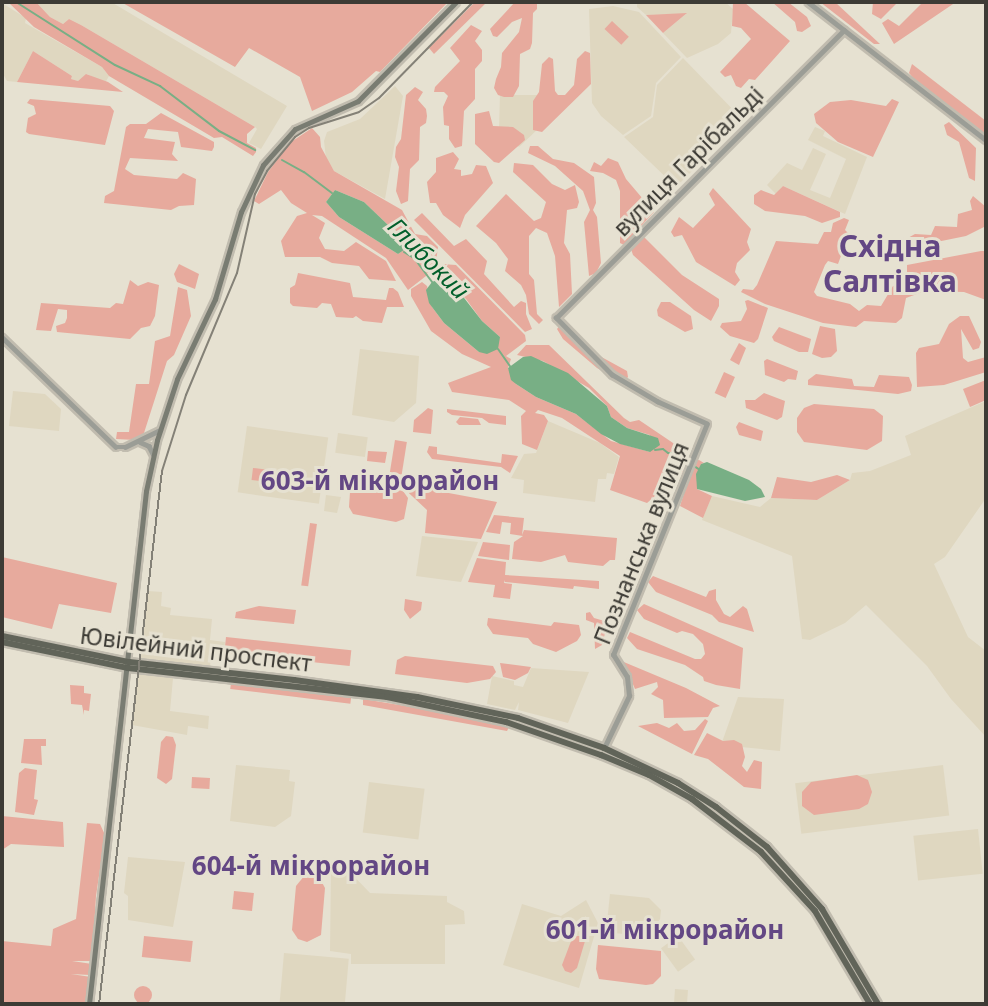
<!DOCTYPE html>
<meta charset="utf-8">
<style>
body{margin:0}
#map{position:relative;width:988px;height:1006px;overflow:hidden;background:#e6e1d1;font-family:"Noto Sans",sans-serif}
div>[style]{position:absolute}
.built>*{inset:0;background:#dfd7c0;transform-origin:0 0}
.green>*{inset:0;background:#e7aa9d;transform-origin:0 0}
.round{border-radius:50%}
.water>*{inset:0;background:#78af85}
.stream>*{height:2px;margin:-1px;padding:0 1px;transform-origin:1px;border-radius:1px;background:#78af85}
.roads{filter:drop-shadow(2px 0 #c1bcaf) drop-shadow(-2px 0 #c1bcaf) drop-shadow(0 2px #c1bcaf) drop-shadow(0 -2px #c1bcaf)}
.tertiary>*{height:4.5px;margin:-2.25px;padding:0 2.25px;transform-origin:2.25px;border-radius:2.25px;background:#9b9d96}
.secondary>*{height:5px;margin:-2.5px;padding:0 2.5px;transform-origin:2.5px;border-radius:2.5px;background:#797c72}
.primary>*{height:6px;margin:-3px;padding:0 3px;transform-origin:3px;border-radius:3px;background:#616459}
.tram>*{height:2px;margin:-1px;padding:0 1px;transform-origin:1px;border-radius:1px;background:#848177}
span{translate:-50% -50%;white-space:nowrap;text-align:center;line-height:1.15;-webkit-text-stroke:6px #e6e1d1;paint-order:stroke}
.street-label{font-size:23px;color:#3d3b35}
.water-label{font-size:24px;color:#015f2b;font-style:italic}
.quarter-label{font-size:26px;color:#634784;font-weight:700}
.district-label{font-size:30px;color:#634784;font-weight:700}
.frame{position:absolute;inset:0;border:4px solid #3d3b35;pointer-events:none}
</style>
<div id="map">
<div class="built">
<div style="clip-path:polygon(36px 2px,111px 2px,287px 106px,261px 149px,249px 143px,257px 129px,255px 127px,81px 25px,69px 19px,63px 24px,50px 17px)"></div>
<div style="clip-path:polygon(637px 2px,725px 2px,733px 9px,731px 33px,718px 44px,687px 58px,663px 33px,686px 14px,646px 15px,637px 7px)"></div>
<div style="clip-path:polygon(2px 3px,26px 18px,25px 23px,102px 67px,109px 76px,105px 83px,87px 74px,78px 81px,71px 79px,72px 76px,33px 51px,17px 82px,7px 81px,2px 72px)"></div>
<div style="clip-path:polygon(613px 6px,639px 12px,681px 57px,656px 83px,651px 116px,623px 135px,601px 116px,592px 103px,589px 9px)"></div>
<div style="clip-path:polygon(683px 58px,743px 120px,676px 187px,624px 137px,653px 117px,657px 85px)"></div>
<div style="clip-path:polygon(395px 86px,403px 96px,385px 199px,334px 171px,326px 158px,324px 141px,327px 132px,360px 119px)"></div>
<div style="clip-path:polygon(500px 95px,538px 95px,538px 129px,519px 147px,499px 130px)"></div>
<div style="clip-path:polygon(815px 127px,825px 131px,823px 136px,867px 157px,845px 214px,783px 186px,776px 194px,767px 185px,787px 163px,802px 170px,813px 148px,826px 154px,810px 190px,830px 198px,846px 159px,808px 140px)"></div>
<div style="clip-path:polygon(360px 349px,419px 356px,416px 403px,394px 422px,352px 415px)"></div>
<div style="clip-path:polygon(13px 391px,45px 394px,61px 409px,59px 431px,9px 426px)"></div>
<div style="clip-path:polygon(986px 401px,986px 498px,945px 557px,934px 564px,968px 637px,986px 651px,986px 737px,951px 699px,927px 666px,866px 605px,845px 623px,810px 640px,802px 639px,792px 556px,702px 520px,712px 496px,760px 507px,771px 498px,817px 500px,850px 480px,852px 473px,870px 471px,911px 455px,905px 436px)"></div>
<div style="clip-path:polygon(548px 421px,600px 443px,619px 457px,614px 474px,607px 473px,606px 479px,598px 479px,595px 502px,523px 493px,524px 480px,511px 478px,524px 454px,536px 453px)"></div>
<div style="left:247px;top:426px;width:82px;height:67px;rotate:8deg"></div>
<div style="left:338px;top:433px;width:30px;height:20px;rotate:8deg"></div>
<div style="clip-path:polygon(326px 495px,341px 497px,337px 513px,324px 511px)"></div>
<div style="clip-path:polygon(422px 536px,478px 542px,461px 582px,416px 576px)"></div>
<div style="clip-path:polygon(148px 591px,162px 592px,161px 606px,171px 608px,170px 615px,212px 619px,210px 640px,225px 642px,224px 654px,211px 653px,210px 668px,140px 661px)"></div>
<div style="clip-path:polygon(531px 668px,589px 672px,568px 723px,518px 710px,519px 702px,515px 710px,487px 704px,492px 676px,514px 681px,514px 685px,523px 687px)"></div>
<div style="clip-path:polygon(138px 673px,173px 678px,170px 711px,209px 716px,208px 729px,188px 726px,187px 735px,132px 725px)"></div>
<div style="clip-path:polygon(738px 697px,784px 699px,780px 751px,721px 745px)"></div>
<div style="clip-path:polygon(236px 765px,290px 770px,289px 781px,295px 782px,291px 816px,275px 827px,230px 821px)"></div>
<div style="left:943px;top:765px;width:51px;height:149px;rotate:83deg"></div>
<div style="left:369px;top:782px;width:56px;height:51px;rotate:7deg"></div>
<div style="left:978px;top:829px;width:45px;height:65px;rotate:84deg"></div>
<div style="clip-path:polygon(128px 857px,185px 862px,173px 927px,128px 920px,128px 896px,124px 893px)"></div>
<div style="clip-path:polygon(331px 868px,346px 868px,370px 893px,447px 896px,447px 902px,464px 911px,465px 924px,445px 925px,445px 964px,351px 964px,351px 954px,330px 951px)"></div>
<div style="clip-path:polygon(610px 894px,649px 898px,661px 910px,658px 938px,606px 932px)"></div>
<div style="clip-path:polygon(586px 900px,598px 923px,579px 988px,503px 965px,522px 904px,561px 916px)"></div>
<div style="left:678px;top:936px;width:29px;height:21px;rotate:54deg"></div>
<div style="left:284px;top:953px;width:65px;height:51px;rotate:5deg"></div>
<div style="left:675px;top:989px;width:13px;height:15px;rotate:4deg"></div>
</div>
<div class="green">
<div style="clip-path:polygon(8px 2px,36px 2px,50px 17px,63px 24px,69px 19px,81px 25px,255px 127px,247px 134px,247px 143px,256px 148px,256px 152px,253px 156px,222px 137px,214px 138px,109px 76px,102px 67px,34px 27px)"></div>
<div style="clip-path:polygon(121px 2px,448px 2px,380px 72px,376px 71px,352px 92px,312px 111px,300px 77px,249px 48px,235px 67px)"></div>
<div style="clip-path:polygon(475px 2px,487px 2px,434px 54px,429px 48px)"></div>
<div style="clip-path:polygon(515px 2px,537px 2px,537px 9px,533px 13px,532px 43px,530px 49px,520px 54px,519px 86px,513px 97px,504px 97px,498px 95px,494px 88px,496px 79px,501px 67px,502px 53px,519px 32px,522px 18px,512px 22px,497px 37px,493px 36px,490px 29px)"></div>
<div style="clip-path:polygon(733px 2px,744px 2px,790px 41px,755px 80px,749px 79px,741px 88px,736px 86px,731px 75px,725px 77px,720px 72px,751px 39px,741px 28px,732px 26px)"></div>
<div style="clip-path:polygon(772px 2px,788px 2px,807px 17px,811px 26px,802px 32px,797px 31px,795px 22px)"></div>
<div style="clip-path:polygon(820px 2px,835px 2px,880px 44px,874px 44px)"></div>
<div style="clip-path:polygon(873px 2px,898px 2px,881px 19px,872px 14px)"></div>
<div style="clip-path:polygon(923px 2px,956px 2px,894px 44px,882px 23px,888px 19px,899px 26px)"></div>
<div style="clip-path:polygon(687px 13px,663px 33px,646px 15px)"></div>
<div style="left:612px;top:21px;width:23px;height:11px;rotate:43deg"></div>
<div style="clip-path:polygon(471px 25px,482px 31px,475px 41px,482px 50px,482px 61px,475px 69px,475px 99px,464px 111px,462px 146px,455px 148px,449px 139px,449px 126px,444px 125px,443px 107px,448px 96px,444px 92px,434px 92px,435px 87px,460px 61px,450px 48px)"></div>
<div style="clip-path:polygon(33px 51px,72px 76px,71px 79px,78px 81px,86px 74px,108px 82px,123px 92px,17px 82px)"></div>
<div style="clip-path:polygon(585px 51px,590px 53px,591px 84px,542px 132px,533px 130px,533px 101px,539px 92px,542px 64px,549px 57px,553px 59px,555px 91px,558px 95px,565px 95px,574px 85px,577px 59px)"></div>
<div style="clip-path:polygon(912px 64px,986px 121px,986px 137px,914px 79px,909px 73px)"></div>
<div style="clip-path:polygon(415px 87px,423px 92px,418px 100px,426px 109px,427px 116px,426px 123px,420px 127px,419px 160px,410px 169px,408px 201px,401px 204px,396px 191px,399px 167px,395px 157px,396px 147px,401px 139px,406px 95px)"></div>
<div style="clip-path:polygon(30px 99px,110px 106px,114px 111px,105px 145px,29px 134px,26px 132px,28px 118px,36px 114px,34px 106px,27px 103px)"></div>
<div style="clip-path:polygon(892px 99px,899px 102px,873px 157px,838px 142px,816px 123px,814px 114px,830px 102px,851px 100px,886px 106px)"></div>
<div style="clip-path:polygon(489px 111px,493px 126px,513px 127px,524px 135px,525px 140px,499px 163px,494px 162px,475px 144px,475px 114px)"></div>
<div style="clip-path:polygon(161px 113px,214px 142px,214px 147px,212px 151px,181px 147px,178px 132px,148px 129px,144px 138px,175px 142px,172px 154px,178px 161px,130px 158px,125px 169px,134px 175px,177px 179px,183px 173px,196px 179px,194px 205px,179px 206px,171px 210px,104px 203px,105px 196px,114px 191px,126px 127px,130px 124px,146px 124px)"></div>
<div style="clip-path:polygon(949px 122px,976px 148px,975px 181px,969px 178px,959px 142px,947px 135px,944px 125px)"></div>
<div style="clip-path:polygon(evenodd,312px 128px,320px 137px,321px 147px,334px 171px,402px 210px,415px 234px,427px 236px,438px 247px,435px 269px,408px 290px,386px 258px,322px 216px,312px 215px,325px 223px,319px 238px,325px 249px,344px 251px,356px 242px,386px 261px,396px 281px,369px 279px,359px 266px,332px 263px,320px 257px,285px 257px,281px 241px,297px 216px,307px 213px,291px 203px,281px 190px,259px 204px,254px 201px,268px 172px,291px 142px,312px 128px,335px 190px,364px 202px,410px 246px,398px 254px,339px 217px,326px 202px,335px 190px)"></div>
<div style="clip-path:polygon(530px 146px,538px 146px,553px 159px,574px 163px,594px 177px,596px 203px,593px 210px,597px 217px,601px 263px,596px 273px,589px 276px,584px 222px,590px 210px,583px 191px,555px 166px,528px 153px)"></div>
<div style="clip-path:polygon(453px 152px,459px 159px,454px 169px,461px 170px,461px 176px,472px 174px,476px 165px,486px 166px,493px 183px,465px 215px,460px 228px,443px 215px,436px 203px,430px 203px,427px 182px,436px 172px,436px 158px)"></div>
<div style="clip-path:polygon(608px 158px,618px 162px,626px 179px,654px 212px,624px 245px,620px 243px,620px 191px,616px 180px,603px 173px,590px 171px,594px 162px,601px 166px)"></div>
<div style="clip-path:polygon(514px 163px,533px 165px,552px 184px,565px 190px,575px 185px,579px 202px,577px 208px,567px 210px,564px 243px,570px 254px,572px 294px,559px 307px,555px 256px,547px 233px,536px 228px,529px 236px,529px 274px,534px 280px,537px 314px,543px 320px,539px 324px,529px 314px,526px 295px,521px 285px,505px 271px,508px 259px,496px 243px,476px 226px,506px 194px,534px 221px,541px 218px,546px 202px,513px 172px)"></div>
<div style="clip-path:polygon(783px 186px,840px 212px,840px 217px,822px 223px,805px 216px,765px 211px,754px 204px,754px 195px,761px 190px,774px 195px)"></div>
<div style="clip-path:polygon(713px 188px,751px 229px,747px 242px,750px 250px,737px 263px,735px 272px,740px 280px,735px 286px,696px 262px,682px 235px,674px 237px,671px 232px,679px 217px,693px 228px,715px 205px,709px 194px)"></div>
<div style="clip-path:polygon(973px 196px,986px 207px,984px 227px,966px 236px,907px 248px,906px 239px,915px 234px,931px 235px,935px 226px,957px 227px,958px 214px,972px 210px,970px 201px)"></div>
<div style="clip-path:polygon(422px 213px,454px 246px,466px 239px,487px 261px,484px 274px,514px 307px,521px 301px,526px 303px,526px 314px,532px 329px,525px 332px,414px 220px)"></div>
<div style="clip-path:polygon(844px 218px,849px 220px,845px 230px,849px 234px,838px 264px,828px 261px,825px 265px,814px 292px,817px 296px,850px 304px,859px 311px,867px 305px,881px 306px,893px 286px,907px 283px,907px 265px,981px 251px,986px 251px,986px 300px,964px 292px,925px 291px,906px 298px,902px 318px,896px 323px,864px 321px,856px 327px,823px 323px,765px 304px,741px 292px,743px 289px,753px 290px,757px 285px,776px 241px,818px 244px,824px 232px,831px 232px,833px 223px)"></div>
<div style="clip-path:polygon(644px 237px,682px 275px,719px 299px,719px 306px,711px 321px,694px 310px,633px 255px,631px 249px)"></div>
<div style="clip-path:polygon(179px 264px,199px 274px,195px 289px,177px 282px,174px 274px)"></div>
<div style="clip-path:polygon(442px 264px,456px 265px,525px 335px,526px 341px,506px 356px,511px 359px,508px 368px,516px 384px,536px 397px,576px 414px,611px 441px,650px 452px,650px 435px,627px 428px,611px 417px,607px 406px,589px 388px,543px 361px,517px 355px,526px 345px,549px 345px,624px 418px,630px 422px,639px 420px,676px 445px,679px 448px,677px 461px,684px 470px,679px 477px,662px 480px,655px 496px,647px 503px,610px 490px,620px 456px,562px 418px,538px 410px,535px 413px,544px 415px,548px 421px,537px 450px,522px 444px,521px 416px,526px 411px,509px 400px,452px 392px,448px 383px,491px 367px,462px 354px,431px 331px,411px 296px,411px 289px,422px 282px,427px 286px,432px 307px,444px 323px,479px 352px,500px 337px,482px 321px,466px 299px,442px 278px,434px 278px,433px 273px)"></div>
<div style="clip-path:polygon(298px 273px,350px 283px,353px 297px,386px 300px,389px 288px,393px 288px,398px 292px,404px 307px,387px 307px,382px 323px,363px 321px,356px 316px,353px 318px,336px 317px,331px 304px,322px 303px,317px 308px,293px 306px,290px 303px,290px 288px,295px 285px)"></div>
<div style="clip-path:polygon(130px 280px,138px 286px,148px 282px,159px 285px,155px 316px,150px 326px,141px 328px,130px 339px,57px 332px,56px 326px,65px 323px,67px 318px,67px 310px,58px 309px,51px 331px,36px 330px,41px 303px,110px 308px,116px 303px,123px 304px)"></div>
<div style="clip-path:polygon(178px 287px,187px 290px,191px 316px,174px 355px,167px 361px,144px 433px,135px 440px,116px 439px,117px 432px,129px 432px,136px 384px,149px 384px,155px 341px,170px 336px)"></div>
<div style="clip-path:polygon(748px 300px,768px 308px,758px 339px,754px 343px,730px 336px,720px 327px,722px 323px,741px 321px,747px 309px,745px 301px)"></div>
<div style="clip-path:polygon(661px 302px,670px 302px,691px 316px,693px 329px,685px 332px,658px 316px,657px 310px)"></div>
<div style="clip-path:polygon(960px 316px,969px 316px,981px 342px,979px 348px,973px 350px,961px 329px,963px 358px,968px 362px,986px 357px,986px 372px,944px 385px,917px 387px,916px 353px,919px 348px,939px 344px,949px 324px)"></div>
<div style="clip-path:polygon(563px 321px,596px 354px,627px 371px,628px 377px,623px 383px,597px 368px,563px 339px,557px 329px)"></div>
<div style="clip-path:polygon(820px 326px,835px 329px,837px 351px,831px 357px,822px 358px,812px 354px)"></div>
<div style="clip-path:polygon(779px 327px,811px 339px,808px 352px,799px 352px,774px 341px,772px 337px)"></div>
<div style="clip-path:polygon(739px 343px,746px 348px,739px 365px,730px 360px)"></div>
<div style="clip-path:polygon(767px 359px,798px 371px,796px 380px,788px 379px,784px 382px,765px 375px,764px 361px)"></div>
<div style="left:724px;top:372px;width:12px;height:23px;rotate:24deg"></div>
<div style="clip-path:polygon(816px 374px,852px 379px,854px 386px,874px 387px,879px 375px,909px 377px,912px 385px,911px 391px,898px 394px,808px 385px,808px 380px)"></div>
<div style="clip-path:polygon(986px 380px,986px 400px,970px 407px,963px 389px)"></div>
<div style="clip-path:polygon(764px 393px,785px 401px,782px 417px,777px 420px,746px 408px,745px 400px,755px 400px)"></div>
<div style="clip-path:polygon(814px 404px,874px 409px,883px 416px,882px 441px,867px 450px,804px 442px,797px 432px,797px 418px,804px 408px)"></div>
<div style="clip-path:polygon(428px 408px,433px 410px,431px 434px,413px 432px,414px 420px)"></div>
<div style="clip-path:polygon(447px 409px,506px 416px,506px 425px,489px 423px,482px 418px,452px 415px,447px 412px)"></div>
<div style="clip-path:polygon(460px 417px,478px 419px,481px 425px,459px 425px,456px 422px)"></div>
<div style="clip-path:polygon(739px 422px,763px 431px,761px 441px,739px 435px,736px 427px)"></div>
<div style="left:395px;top:440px;width:12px;height:33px;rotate:9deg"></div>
<div style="clip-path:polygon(429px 446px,437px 447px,437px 454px,501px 463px,502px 454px,518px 456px,510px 473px,501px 467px,432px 459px,427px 452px)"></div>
<div style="clip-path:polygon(368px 451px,387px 452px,385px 463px,367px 461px)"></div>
<div style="clip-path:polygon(699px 460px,704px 463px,701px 464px,697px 489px,712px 496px,703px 518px,680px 506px,694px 461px)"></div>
<div style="left:253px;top:468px;width:23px;height:12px;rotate:7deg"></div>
<div style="clip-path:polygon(837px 475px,850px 480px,817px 500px,771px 498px,777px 477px,811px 482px)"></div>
<div style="clip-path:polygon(402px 477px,411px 478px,411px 486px,497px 502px,481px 539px,425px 533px,427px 510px,397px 482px)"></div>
<div style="clip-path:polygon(361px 484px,403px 491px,408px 498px,404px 519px,396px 522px,353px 514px,349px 507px,350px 492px)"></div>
<div style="clip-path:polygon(494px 515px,524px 518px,522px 535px,524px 530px,617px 538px,615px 560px,610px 560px,603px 566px,568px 562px,565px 555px,541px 562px,512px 559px,514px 542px,523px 536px,510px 534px,511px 523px,502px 522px,500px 534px,486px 532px)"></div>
<div style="left:310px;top:523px;width:7px;height:63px;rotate:8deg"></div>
<div style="clip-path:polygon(483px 542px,510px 545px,509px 560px,478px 556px)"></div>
<div style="clip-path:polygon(2px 557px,117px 583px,111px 613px,59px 604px,52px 629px,2px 617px)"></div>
<div style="clip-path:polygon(477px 558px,506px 562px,505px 575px,599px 581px,599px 589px,574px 586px,573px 589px,505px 582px,505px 580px,504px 583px,512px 584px,510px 599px,493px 597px,495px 585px,468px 582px)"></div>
<div style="clip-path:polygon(653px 576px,706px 597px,709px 591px,716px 589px,716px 600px,724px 614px,730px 617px,743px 606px,747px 609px,754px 632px,719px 622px,712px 615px,656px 592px,648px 582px)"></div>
<div style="clip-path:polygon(405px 599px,422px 602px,421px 610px,410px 619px,404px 610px)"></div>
<div style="clip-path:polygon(644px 604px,743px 648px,740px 689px,716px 685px,704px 681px,703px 677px,685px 665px,637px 649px,627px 638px,630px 632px,695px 659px,701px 659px,705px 654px,703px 644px,693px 634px,682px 631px,677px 633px,644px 619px,637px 610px)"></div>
<div style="clip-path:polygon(259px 606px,296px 610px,294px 624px,235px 618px,236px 612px)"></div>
<div style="clip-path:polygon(590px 612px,594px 618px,608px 622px,602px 645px,595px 649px,594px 623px,586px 620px,586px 613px)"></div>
<div style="clip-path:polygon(488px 618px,551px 626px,554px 622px,579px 625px,581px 635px,577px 641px,556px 652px,533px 644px,528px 638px,493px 634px,487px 625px)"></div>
<div style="left:226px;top:637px;width:126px;height:16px;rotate:6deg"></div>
<div style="clip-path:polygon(405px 656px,493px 666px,496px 672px,490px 679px,467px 683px,395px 674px,397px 660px)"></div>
<div style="clip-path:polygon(619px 660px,686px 688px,720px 706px,713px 708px,708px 717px,664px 718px,663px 700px,651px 694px,658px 687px,657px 682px,635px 689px,629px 675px,618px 664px)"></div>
<div style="clip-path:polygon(500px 663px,531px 667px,528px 673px,515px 680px,503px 677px)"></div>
<div style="left:231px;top:683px;width:121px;height:6px;rotate:7deg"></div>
<div style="clip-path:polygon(70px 685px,84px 686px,84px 693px,91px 694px,89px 711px,84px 710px,84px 715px,82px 705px,71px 704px)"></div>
<div style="clip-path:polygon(363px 699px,430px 710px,509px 727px,507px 731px,363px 705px)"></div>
<div style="clip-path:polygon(705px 719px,708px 721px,692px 754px,638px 726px,657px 723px,669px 728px,677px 723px,684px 731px,695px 730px)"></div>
<div style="clip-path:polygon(707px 733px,723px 741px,734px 740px,742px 744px,745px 757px,742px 766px,747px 772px,754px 760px,762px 762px,761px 789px,744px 787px,708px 759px,694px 755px)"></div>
<div style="clip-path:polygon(166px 736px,173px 737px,176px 745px,172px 779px,166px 784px,157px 778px,161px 742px)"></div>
<div style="clip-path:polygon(24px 739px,46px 739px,46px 746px,41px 746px,42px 765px,21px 763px)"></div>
<div style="clip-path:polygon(25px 768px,37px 770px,34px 799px,38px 800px,34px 815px,15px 812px,19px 773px)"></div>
<div style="clip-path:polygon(857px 775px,868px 780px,872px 792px,868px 804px,859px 809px,814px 815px,802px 806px,802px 792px,811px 782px)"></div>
<div style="left:192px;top:777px;width:18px;height:11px;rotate:3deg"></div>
<div style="clip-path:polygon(2px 816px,63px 822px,64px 847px,11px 844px,2px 850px)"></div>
<div style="clip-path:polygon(87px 823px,100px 824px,105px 835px,96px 896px,92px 961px,72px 961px,92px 964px,90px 975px,71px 974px,91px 977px,87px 1004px,2px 1004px,2px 941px,51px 946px,53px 929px,76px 919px)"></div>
<div style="clip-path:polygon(305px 875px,319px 877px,325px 888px,321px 935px,307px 942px,298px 939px,292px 930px,296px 886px)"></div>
<div style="left:234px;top:891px;width:20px;height:18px;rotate:6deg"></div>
<div style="left:144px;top:936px;width:49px;height:21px;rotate:6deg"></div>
<div style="clip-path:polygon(573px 936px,581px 936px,585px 941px,577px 968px,571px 973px,565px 971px,562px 965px)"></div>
<div style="clip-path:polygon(598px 945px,661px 951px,661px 976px,653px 984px,646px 985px,599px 979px,596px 969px)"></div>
<div class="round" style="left:134px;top:986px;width:18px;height:18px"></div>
</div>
<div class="water">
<div style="clip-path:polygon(335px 190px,364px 202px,410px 246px,398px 254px,339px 217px,326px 202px)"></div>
<div style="clip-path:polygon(442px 278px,461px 294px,482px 321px,500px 337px,498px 349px,487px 354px,479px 352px,444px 323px,429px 303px,426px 290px,432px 282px)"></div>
<div style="clip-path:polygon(531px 356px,568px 373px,607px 406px,611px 417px,627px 428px,658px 438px,660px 445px,650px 452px,620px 444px,601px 434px,576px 414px,536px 397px,516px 384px,511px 380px,508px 368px,523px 357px)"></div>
<div style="clip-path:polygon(707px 462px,749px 480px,761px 489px,765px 497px,745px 501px,697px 489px,696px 474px,701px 464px)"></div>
</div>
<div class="stream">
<div style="left:16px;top:2px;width:117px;rotate:32.5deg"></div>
<div style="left:115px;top:65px;width:50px;rotate:25deg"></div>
<div style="left:160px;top:86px;width:74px;rotate:37.3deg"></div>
<div style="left:219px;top:131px;width:41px;rotate:27.8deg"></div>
<div style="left:282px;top:160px;width:25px;rotate:29deg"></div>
<div style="left:304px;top:172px;width:35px;rotate:37deg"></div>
<div style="left:404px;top:252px;width:12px;rotate:31deg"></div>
<div style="left:414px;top:258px;width:31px;rotate:53deg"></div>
<div style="left:498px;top:349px;width:21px;rotate:55deg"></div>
<div style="left:655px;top:450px;width:8px;rotate:-7deg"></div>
<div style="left:663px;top:449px;width:6px;rotate:39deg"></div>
<div style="left:668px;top:453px;width:6px"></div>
<div style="left:674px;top:453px;width:30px;rotate:33deg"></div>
</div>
<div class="roads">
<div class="tertiary">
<div style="left:808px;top:2px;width:225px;rotate:37.8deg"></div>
<div style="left:2px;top:337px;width:158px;rotate:44deg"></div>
<div style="left:116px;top:447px;width:9px"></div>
<div style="left:125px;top:447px;width:39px;rotate:-26deg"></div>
<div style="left:140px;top:442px;width:10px;rotate:24deg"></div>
<div style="left:149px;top:446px;width:9px;rotate:63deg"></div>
<div style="left:604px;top:748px;width:58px;rotate:-64.3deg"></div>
<div style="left:629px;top:696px;width:19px;rotate:-96deg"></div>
<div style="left:627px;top:677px;width:26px;rotate:-122deg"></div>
<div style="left:613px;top:655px;width:249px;rotate:-67.9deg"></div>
<div style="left:707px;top:424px;width:54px;rotate:-155.8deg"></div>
<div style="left:658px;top:402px;width:53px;rotate:-149.6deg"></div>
<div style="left:612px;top:375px;width:80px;rotate:-134.5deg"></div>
<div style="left:556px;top:318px;width:407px;rotate:-45deg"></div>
</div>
<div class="secondary">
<div style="left:89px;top:1004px;width:516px;rotate:-83.66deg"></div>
<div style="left:146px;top:491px;width:52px;rotate:-77.8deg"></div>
<div style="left:157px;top:440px;width:64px;rotate:-71.8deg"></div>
<div style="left:177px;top:379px;width:89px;rotate:-64.6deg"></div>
<div style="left:215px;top:299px;width:91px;rotate:-73.4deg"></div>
<div style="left:241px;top:212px;width:52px;rotate:-64.9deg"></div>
<div style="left:263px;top:165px;width:48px;rotate:-48.4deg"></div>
<div style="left:295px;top:129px;width:69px;rotate:-24deg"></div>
<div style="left:358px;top:101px;width:139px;rotate:-45.3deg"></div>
</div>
<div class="primary">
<div style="left:2px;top:636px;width:130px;rotate:11.6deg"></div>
<div style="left:129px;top:662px;width:166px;rotate:6.2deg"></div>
<div style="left:294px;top:680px;width:124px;rotate:7.9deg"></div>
<div style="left:417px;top:697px;width:103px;rotate:11.7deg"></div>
<div style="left:518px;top:718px;width:91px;rotate:19.2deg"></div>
<div style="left:604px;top:748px;width:82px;rotate:25.3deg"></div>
<div style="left:678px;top:783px;width:45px;rotate:32.3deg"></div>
<div style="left:716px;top:807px;width:65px;rotate:38.1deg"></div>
<div style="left:767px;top:847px;width:83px;rotate:48.4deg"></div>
<div style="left:822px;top:909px;width:110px;rotate:59.5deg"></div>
<div style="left:2px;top:642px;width:129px;rotate:11.7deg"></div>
<div style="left:128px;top:668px;width:261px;rotate:6.4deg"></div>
<div style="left:387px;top:697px;width:122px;rotate:11.9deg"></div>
<div style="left:506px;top:722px;width:101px;rotate:19.2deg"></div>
<div style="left:601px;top:755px;width:52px;rotate:22.6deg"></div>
<div style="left:649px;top:775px;width:49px;rotate:29.2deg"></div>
<div style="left:692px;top:799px;width:87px;rotate:37.5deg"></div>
<div style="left:761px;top:852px;width:80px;rotate:47.5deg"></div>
<div style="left:815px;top:911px;width:108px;rotate:59.4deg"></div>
</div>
</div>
<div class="tram">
<div style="left:99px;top:1004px;width:537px;rotate:-83.26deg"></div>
<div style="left:162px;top:471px;width:80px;rotate:-72.5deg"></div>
<div style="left:186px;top:395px;width:132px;rotate:-67.3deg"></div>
<div style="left:237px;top:273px;width:81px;rotate:-77.2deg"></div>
<div style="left:255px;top:194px;width:26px;rotate:-62deg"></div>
<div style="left:267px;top:171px;width:44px;rotate:-50.5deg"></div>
<div style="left:295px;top:137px;width:17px;rotate:-33deg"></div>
<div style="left:309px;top:128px;width:52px;rotate:-17.7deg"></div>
<div style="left:359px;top:112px;width:24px;rotate:-35deg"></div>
<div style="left:379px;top:98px;width:134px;rotate:-45.6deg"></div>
</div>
<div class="street-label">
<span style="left:688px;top:161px;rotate:-45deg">вулиця Гарібальді</span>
<span style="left:641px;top:543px;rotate:-68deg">Познанська вулиця</span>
<span style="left:196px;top:649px;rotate:7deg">Ювілейний проспект</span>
</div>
<div class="water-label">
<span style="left:429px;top:258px;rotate:45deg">Глибокий</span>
</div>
<div class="quarter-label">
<span style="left:380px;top:481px">603-й мікрорайон</span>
<span style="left:311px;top:866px">604-й мікрорайон</span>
<span style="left:665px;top:930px">601-й мікрорайон</span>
</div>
<div class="district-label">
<span style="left:890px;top:263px">Східна<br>Салтівка</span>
</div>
<div class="frame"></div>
</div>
